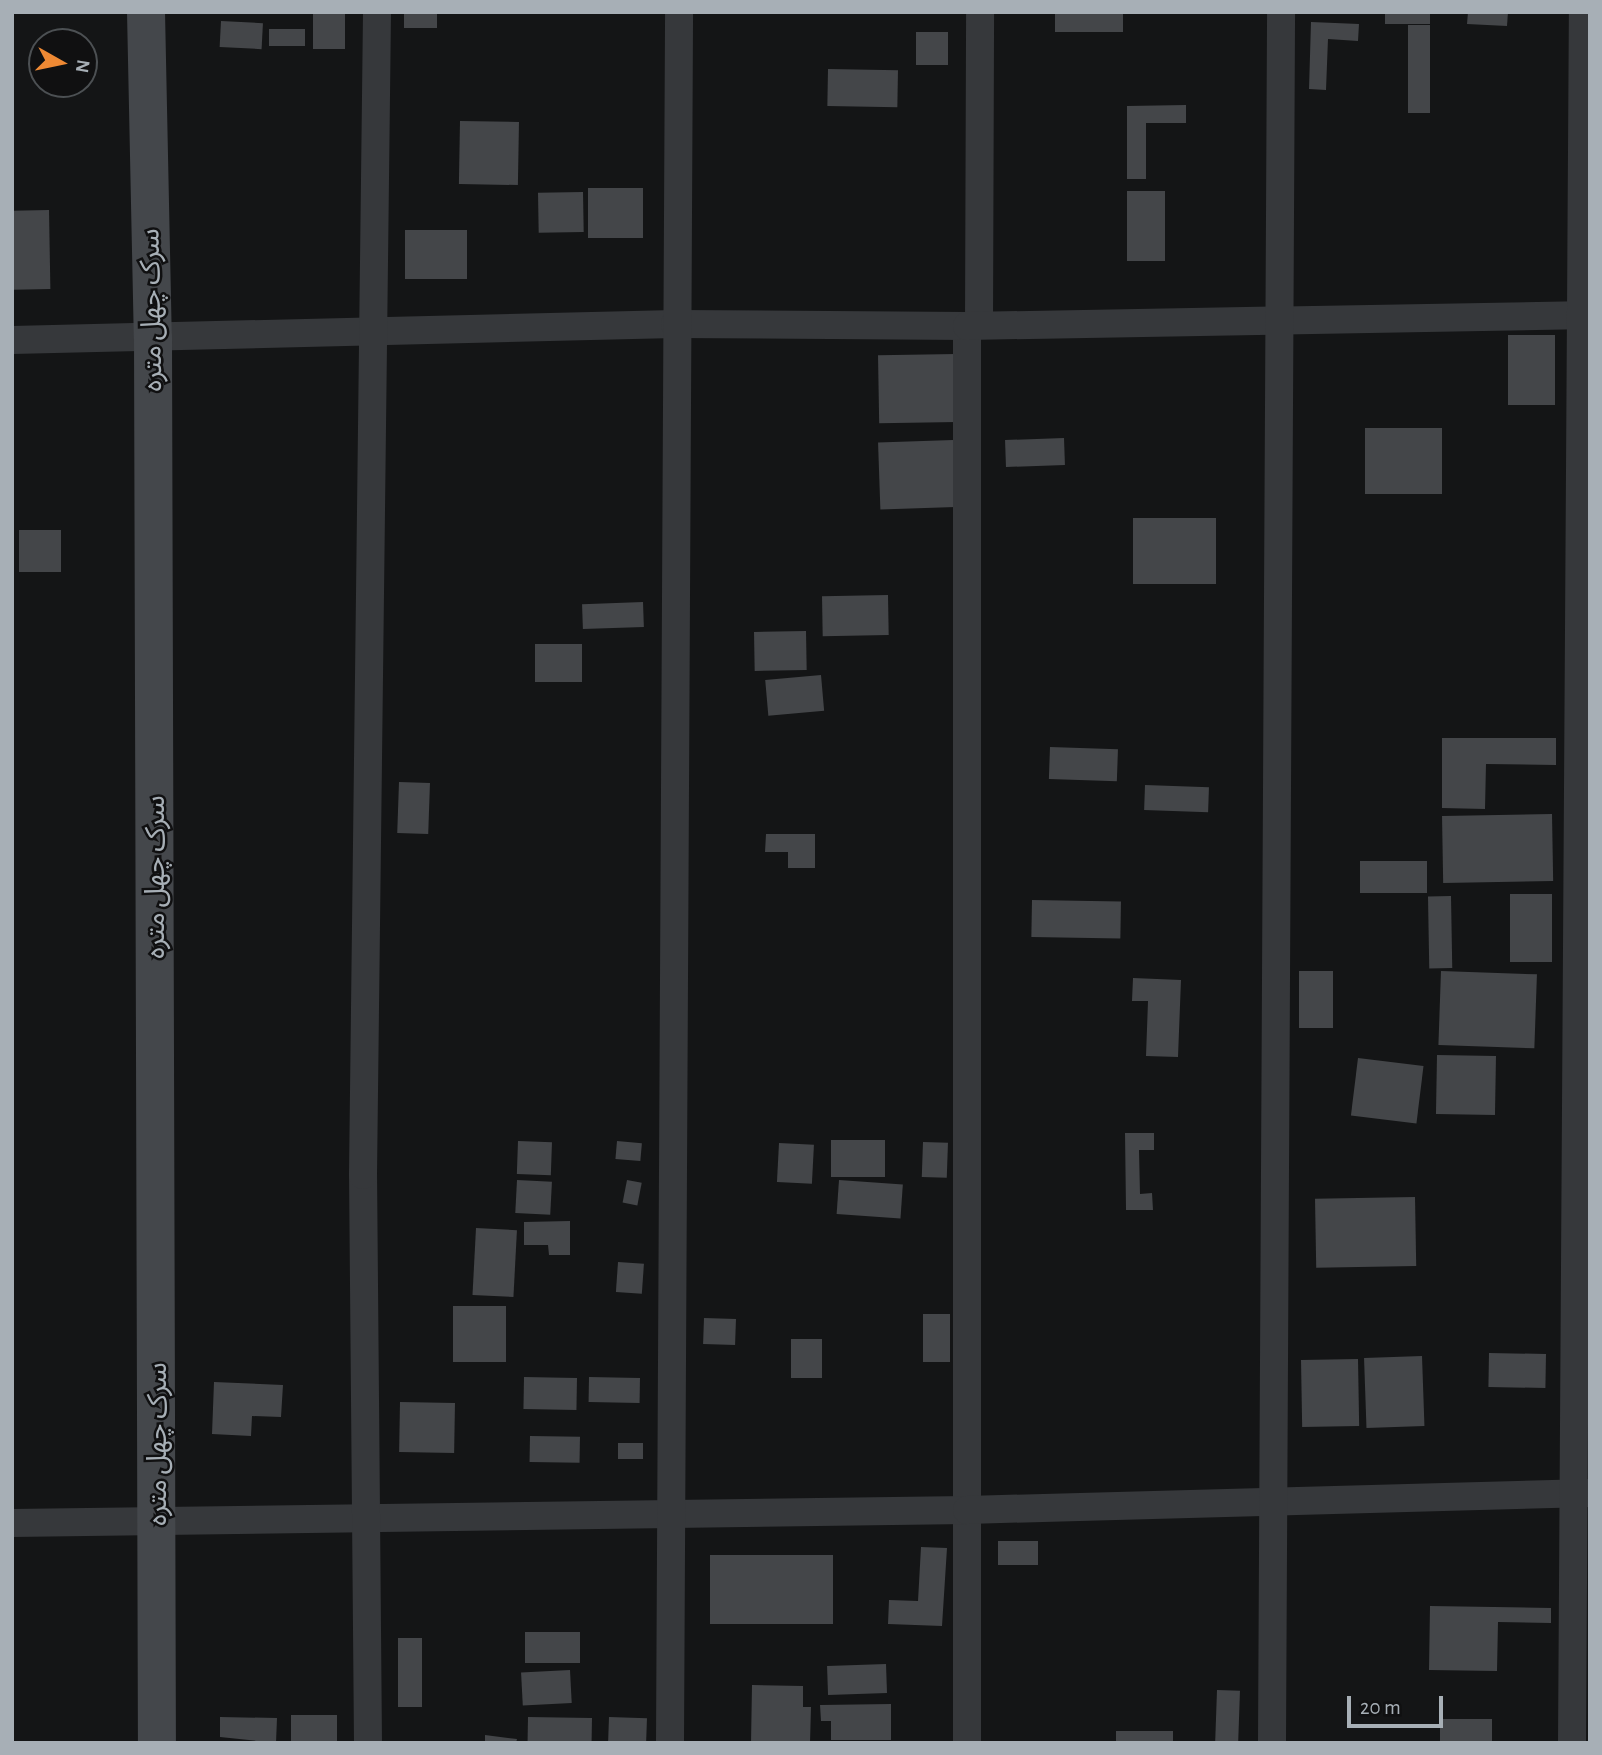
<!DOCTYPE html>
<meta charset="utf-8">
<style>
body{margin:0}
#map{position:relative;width:1602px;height:1755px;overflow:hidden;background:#141516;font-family:"Alegreya Sans","Noto Sans Arabic",sans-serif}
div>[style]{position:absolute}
.building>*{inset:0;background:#444649;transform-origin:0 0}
.street>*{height:28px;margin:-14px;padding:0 14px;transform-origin:14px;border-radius:14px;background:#36383b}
.secondary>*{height:38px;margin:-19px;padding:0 19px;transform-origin:19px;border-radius:19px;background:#44474b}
span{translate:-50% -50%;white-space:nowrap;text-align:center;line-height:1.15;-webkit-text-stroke:5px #101011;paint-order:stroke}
.street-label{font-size:28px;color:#a7afb6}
.frame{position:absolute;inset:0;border:14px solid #a7afb6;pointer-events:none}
.north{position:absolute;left:28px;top:28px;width:70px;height:70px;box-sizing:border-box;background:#101011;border:2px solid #4c5053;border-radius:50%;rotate:99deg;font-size:19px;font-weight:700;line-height:28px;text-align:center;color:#a7afb6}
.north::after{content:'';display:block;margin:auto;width:24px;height:32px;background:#ee8934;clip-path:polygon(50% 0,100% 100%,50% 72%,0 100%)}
.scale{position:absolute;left:1347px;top:1696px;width:96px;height:32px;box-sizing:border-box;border:4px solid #a7afb6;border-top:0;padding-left:9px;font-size:21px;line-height:24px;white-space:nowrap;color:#a7afb6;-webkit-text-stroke:5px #101011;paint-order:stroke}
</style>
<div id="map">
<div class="building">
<div style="left:313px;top:12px;width:32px;height:37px"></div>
<div style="left:404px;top:12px;width:33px;height:16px"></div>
<div style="left:1055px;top:12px;width:68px;height:20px"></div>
<div style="left:1385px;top:12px;width:45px;height:12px"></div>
<div style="clip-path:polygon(1468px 12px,1508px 12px,1507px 26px,1467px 24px)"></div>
<div style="left:221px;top:21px;width:42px;height:26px;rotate:3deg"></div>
<div style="clip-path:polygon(1311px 22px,1359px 24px,1358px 41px,1328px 39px,1326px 90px,1309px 89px)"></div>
<div style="left:1408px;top:25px;width:22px;height:88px"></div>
<div style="left:269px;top:29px;width:36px;height:17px"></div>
<div style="left:948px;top:32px;width:33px;height:32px;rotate:90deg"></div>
<div style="left:828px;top:69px;width:70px;height:37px;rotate:1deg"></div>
<div style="clip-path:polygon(1186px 105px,1186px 123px,1146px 123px,1146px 179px,1127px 179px,1127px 106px)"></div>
<div style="left:460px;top:121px;width:59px;height:63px;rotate:1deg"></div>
<div style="left:588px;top:188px;width:55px;height:50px"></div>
<div style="left:1127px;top:191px;width:38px;height:70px"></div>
<div style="left:583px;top:192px;width:40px;height:45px;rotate:89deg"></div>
<div style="left:49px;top:210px;width:79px;height:37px;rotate:89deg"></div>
<div style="left:405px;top:230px;width:62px;height:49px"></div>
<div style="left:1508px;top:335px;width:47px;height:70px"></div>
<div style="left:956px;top:354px;width:68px;height:78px;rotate:89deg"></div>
<div style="left:1365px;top:428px;width:77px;height:66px"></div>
<div style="left:1064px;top:438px;width:27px;height:59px;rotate:88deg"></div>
<div style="left:953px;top:440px;width:67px;height:75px;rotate:88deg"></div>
<div style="left:1216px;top:518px;width:66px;height:83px;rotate:90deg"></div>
<div style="left:61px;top:530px;width:42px;height:42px;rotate:90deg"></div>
<div style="left:888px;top:595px;width:40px;height:66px;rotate:89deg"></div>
<div style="left:643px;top:602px;width:25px;height:61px;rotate:88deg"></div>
<div style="left:806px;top:631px;width:39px;height:52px;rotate:89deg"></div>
<div style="left:535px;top:644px;width:47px;height:38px"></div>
<div style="left:821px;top:675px;width:36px;height:56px;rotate:85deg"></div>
<div style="clip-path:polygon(1442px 738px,1556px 738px,1556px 765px,1486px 764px,1485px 809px,1442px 808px)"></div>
<div style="left:1050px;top:747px;width:68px;height:32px;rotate:2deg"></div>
<div style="left:399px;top:782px;width:31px;height:51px;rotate:2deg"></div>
<div style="left:1145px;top:785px;width:64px;height:25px;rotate:2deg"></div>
<div style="left:1552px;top:814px;width:67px;height:110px;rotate:89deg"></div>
<div style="clip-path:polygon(766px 834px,815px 834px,815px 868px,788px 868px,788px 852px,765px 852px)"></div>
<div style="left:1427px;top:861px;width:32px;height:67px;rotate:90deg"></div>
<div style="left:1510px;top:894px;width:42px;height:68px"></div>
<div style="left:1451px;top:896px;width:72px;height:23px;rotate:89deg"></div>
<div style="left:1032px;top:900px;width:89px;height:37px;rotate:1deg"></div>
<div style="left:1299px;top:971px;width:34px;height:57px"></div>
<div style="left:1441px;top:971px;width:96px;height:74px;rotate:2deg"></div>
<div style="clip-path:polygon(1133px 978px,1181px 980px,1178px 1057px,1146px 1056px,1148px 1001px,1132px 1001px)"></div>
<div style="left:1437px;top:1055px;width:59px;height:59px;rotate:1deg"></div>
<div style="left:1358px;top:1058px;width:66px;height:58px;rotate:7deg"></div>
<div style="clip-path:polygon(1125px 1133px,1154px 1133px,1154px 1150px,1139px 1150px,1140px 1194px,1152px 1193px,1153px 1210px,1126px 1210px)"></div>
<div style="left:885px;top:1140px;width:37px;height:54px;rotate:90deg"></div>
<div style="left:518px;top:1141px;width:34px;height:33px;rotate:2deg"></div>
<div style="left:617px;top:1141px;width:25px;height:18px;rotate:5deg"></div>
<div style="left:923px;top:1142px;width:25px;height:35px;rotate:2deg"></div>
<div style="left:779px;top:1143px;width:35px;height:39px;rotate:3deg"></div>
<div style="left:517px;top:1180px;width:35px;height:33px;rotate:3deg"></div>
<div style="left:627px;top:1180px;width:15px;height:23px;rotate:11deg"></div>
<div style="left:839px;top:1180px;width:64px;height:34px;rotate:4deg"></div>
<div style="left:1415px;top:1197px;width:69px;height:100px;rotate:89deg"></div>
<div style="clip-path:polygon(570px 1221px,570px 1255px,549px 1255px,548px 1245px,524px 1245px,524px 1222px)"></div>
<div style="left:476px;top:1228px;width:41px;height:67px;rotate:3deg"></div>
<div style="left:618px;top:1262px;width:26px;height:30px;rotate:4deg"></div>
<div style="left:453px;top:1306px;width:53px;height:56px"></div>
<div style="left:923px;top:1314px;width:27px;height:48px"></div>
<div style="left:704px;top:1318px;width:32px;height:26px;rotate:2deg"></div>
<div style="left:791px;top:1339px;width:31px;height:39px"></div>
<div style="left:1489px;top:1353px;width:57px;height:34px;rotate:1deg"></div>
<div style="left:1422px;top:1356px;width:70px;height:58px;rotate:88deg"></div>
<div style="left:1358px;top:1359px;width:67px;height:57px;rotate:89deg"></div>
<div style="left:524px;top:1377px;width:53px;height:32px;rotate:1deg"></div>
<div style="left:589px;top:1377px;width:51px;height:25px;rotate:1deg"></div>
<div style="clip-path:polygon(214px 1382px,283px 1385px,281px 1417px,252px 1416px,251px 1436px,212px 1434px)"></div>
<div style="left:400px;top:1402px;width:55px;height:50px;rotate:1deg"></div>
<div style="left:530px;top:1436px;width:50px;height:26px;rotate:1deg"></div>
<div style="left:618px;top:1443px;width:25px;height:16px"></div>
<div style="left:1038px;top:1541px;width:24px;height:40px;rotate:90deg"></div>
<div style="clip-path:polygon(921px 1547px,947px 1548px,942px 1626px,888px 1624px,889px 1600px,918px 1601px)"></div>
<div style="left:710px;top:1555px;width:123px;height:69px"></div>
<div style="clip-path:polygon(1430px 1606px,1551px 1608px,1551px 1623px,1498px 1622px,1497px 1671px,1429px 1670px)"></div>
<div style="left:525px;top:1632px;width:55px;height:31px"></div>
<div style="left:398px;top:1638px;width:24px;height:69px"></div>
<div style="left:886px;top:1664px;width:29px;height:59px;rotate:88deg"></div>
<div style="left:570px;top:1670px;width:33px;height:49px;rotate:87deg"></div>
<div style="clip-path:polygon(752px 1685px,803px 1686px,803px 1707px,811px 1707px,810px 1743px,751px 1743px)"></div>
<div style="left:1217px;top:1690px;width:23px;height:53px;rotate:2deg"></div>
<div style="clip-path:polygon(891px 1704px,891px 1740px,831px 1740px,831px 1721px,821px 1721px,820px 1705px)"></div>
<div style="left:291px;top:1715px;width:46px;height:28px"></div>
<div style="clip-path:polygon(220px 1717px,277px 1718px,276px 1743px,220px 1737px)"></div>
<div style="left:528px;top:1717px;width:64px;height:26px;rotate:1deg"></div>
<div style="left:609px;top:1717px;width:38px;height:26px;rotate:2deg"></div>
<div style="left:1440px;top:1719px;width:52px;height:24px"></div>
<div style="left:1116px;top:1731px;width:57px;height:12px"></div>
<div style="clip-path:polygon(485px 1735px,517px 1739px,516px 1743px,485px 1743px)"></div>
</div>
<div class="street">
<div style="left:979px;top:324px;width:312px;rotate:-89.8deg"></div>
<div style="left:967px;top:326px;width:1417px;rotate:90deg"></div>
<div style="left:12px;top:340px;width:663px;rotate:-1.38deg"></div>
<div style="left:675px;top:324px;width:292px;rotate:0.4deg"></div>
<div style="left:967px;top:326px;width:623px;rotate:-1.01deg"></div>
<div style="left:12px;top:1523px;width:955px;rotate:-0.78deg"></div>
<div style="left:967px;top:1510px;width:623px;rotate:-1.56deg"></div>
<div style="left:368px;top:1743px;width:568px;rotate:-90.5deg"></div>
<div style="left:363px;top:1175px;width:1163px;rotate:-89.31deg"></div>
<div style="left:670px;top:1743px;width:1731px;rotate:-89.7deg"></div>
<div style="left:1272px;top:1743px;width:1731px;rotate:-89.7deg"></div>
<div style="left:1572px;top:1743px;width:1731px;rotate:-89.64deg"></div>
</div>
<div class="secondary">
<div style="left:146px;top:12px;width:326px;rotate:88.8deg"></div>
<div style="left:153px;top:338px;width:1405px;rotate:89.84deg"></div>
</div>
<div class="street-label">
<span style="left:152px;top:310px;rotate:-91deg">سرک چهل متره</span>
<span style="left:156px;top:877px;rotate:-90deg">سرک چهل متره</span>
<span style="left:158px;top:1444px;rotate:-90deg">سرک چهل متره</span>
</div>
<div class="frame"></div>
<div class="north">N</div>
<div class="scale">20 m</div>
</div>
